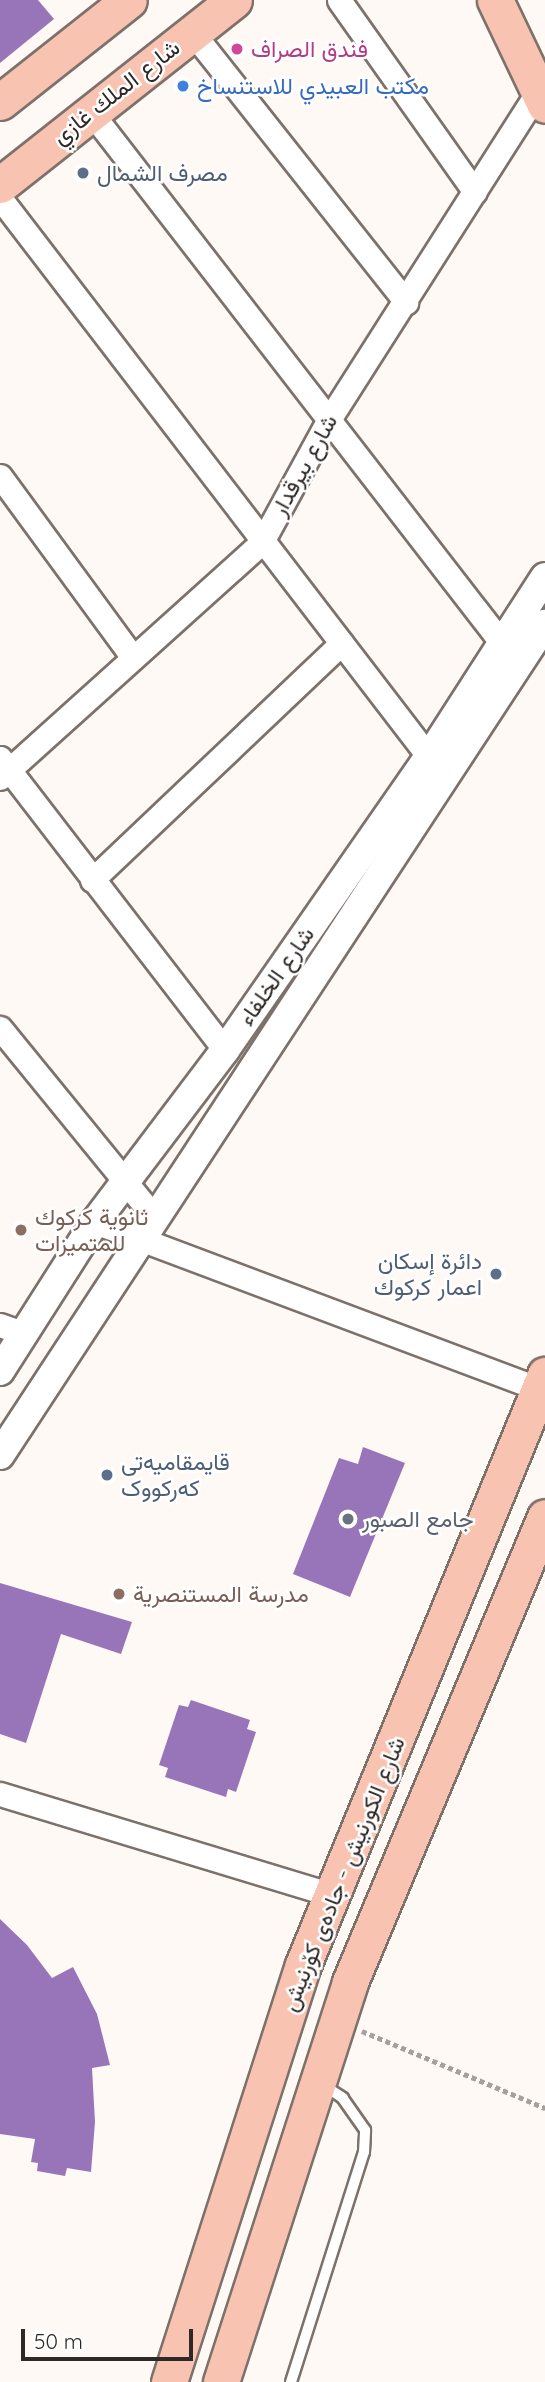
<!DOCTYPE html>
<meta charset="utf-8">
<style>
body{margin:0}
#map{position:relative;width:545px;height:2382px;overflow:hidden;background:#fff9f6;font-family:Quicksand,Vazirmatn,sans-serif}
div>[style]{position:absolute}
.building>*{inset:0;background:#9875b9}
.path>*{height:4.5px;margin-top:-2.25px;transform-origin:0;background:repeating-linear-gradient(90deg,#a59f9d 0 5px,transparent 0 8.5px)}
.roads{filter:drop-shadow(2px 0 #7d716b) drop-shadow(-2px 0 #7d716b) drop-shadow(0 2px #7d716b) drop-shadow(0 -2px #7d716b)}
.service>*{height:10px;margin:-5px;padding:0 5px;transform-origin:5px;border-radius:5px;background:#fff}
.minor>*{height:23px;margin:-11.5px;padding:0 11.5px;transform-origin:11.5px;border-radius:11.5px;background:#fff}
.tertiary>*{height:28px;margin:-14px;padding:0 14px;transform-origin:14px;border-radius:14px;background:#fff}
.primary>*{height:35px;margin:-17.5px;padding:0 17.5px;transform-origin:17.5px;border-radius:17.5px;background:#f9c3b1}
.dots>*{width:19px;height:19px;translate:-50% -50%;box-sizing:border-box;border:4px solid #fff;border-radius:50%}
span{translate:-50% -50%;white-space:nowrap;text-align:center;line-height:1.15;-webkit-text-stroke:5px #fff;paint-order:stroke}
.hotel-label{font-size:23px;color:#b23c85}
.left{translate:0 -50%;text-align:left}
.shop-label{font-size:23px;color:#366cbe}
.street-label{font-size:23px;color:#2e2927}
.service-label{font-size:23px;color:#4e5e75}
.right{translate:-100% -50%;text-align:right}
.education-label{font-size:23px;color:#785e54}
.worship-label{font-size:23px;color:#5b616d}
.scale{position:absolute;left:21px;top:2329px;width:172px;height:32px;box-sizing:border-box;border:4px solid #2e2927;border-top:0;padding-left:9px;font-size:21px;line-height:24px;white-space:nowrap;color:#2e2927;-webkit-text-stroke:5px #fff;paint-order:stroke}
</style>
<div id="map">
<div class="building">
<div style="clip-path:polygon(0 0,38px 0,54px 19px,0 63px)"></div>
<div style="clip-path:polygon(363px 1447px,405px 1463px,350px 1597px,293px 1574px,339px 1458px,358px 1464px)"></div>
<div style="clip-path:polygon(0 1583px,132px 1622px,121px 1654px,61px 1634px,26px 1743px,0 1734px)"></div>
<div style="clip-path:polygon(191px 1700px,250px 1720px,247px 1729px,256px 1732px,236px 1792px,228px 1789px,226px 1797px,165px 1777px,168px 1768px,159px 1765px,179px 1705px,188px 1707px)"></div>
<div style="clip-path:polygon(0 1919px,27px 1945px,52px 1978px,73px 1967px,97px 2014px,110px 2065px,92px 2068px,95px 2122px,91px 2172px,67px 2168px,65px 2176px,37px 2171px,38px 2163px,31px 2162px,35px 2139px,0 2134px)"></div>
</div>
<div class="path">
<div style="left:362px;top:2031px;width:199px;rotate:22.8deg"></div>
</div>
<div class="roads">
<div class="service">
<div style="left:291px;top:2382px;width:241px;rotate:-72.4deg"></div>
<div style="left:364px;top:2152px;width:22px;rotate:-87deg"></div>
<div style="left:365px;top:2130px;width:39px;rotate:-125deg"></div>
<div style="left:343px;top:2098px;width:24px;rotate:-147deg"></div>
</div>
<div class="minor">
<div style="left:339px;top:0;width:235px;rotate:54.7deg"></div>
<div style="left:192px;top:32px;width:345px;rotate:51.6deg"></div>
<div style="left:90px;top:111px;width:671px;rotate:52.26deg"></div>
<div style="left:0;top:198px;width:705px;rotate:52.5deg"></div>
<div style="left:0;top:476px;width:225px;rotate:53.8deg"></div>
<div style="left:0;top:758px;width:369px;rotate:52.4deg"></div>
<div style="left:0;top:778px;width:353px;rotate:-42deg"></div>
<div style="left:262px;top:542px;width:138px;rotate:-61.4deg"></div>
<div style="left:328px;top:421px;width:391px;rotate:-57.5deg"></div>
<div style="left:92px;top:880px;width:344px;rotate:-43.5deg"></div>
<div style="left:0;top:1028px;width:244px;rotate:50.8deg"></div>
<div style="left:95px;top:1222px;width:474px;rotate:20.6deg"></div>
<div style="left:0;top:1325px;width:23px;rotate:20deg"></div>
<div style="left:0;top:1794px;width:348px;rotate:16.9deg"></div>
</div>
<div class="tertiary">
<div style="left:0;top:1371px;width:177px;rotate:-57.5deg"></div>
<div style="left:95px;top:1222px;width:216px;rotate:-52.9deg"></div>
<div style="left:225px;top:1050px;width:357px;rotate:-55.2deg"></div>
<div style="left:429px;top:757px;width:214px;rotate:-57.2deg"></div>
<div style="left:0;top:1455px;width:994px;rotate:-56.74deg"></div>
</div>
<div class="primary">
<div style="left:495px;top:0;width:116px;rotate:64.5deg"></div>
<div style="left:0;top:102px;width:164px;rotate:-38.3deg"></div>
<div style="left:0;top:185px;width:298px;rotate:-38.3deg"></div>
<div style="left:169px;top:2382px;width:438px;rotate:-72.2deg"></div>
<div style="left:303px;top:1965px;width:638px;rotate:-67.7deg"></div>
<div style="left:221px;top:2382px;width:420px;rotate:-72.1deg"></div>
<div style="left:350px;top:1982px;width:504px;rotate:-67.25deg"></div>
</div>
</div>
<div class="dots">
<div style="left:237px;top:49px;background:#d1479c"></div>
<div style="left:183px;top:86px;background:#3f7fe0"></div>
<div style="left:83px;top:173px;background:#5c6f8a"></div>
<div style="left:21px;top:1230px;background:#8d6e63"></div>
<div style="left:496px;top:1274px;background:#5c6f8a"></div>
<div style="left:107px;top:1475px;background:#5c6f8a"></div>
<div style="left:348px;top:1519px;background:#6b7280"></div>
<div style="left:119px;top:1594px;background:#8d6e63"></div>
</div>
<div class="hotel-label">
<span class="left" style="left:251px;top:49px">فندق الصراف</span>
</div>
<div class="shop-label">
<span class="left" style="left:197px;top:86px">مكتب العبيدي للاستنساخ</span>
</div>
<div class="street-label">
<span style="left:116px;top:92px;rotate:-38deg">شارع الملك غازي</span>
<span style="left:304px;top:465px;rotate:-61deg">شارع بيرقدار</span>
<span style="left:276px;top:976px;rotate:-55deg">شارع الخلفاء</span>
<span style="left:343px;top:1874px;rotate:-68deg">شارع الكورنيش - جادەی کۆرنیش</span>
</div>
<div class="service-label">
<span class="left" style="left:97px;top:173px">مصرف الشمال</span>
<span class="right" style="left:482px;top:1274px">دائرة إسكان<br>اعمار كركوك</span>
<span class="left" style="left:121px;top:1475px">قایمقامیەتی<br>کەرکووک</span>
</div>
<div class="education-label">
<span class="left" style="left:35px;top:1230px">ثانوية كركوك<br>للمتميزات</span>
<span class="left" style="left:133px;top:1594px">مدرسة المستنصرية</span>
</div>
<div class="worship-label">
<span class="left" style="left:362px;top:1519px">جامع الصبور</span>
</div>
<div class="scale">50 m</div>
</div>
